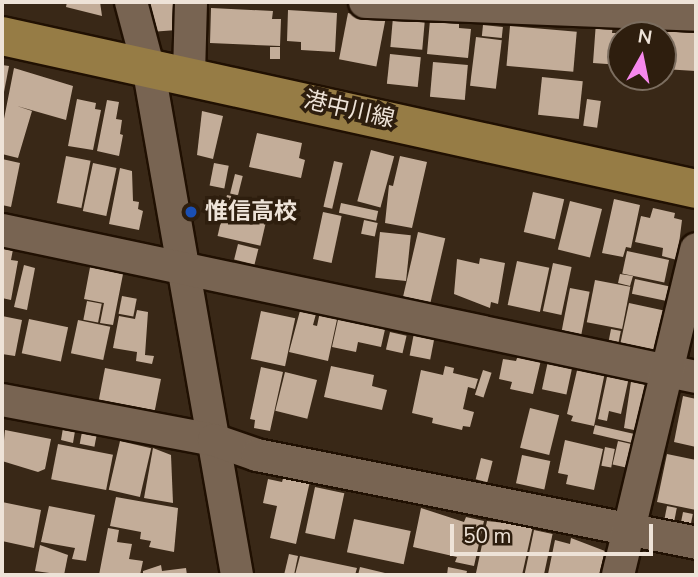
<!DOCTYPE html>
<meta charset="utf-8">
<style>
body{margin:0}
#map{position:relative;width:698px;height:577px;overflow:hidden;background:#392817;font-family:"Nunito Sans","Noto Sans JP",sans-serif}
div>[style]{position:absolute}
.building>*{inset:0;background:#c3ad99;transform-origin:0 0}
.roads{filter:drop-shadow(2px 0 #201002) drop-shadow(-2px 0 #201002) drop-shadow(0 2px #201002) drop-shadow(0 -2px #201002)}
.minor>*{height:32px;margin:-16px;padding:0 16px;transform-origin:16px;border-radius:16px;background:#786452}
.major>*{height:38px;margin:-19px;padding:0 19px;transform-origin:19px;border-radius:19px;background:#967c45}
.dots>*{width:19px;height:19px;translate:-50% -50%;box-sizing:border-box;border:4px solid #2e1e0e;border-radius:50%}
span{translate:-50% -50%;white-space:nowrap;text-align:center;line-height:1.15;-webkit-text-stroke:7px #2e1e0e;paint-order:stroke}
.street-label{font-size:23px;color:#eee3d8}
.poi-label{font-size:23px;color:#eee3d8;font-weight:700}
.left{translate:0 -50%;text-align:left}
.frame{position:absolute;inset:0;border:4px solid #eee3d8;pointer-events:none}
.north{position:absolute;left:607px;top:21px;width:70px;height:70px;box-sizing:border-box;background:#2e1e0e;border:2px solid #7b6d5f;border-radius:50%;rotate:9deg;font-size:19px;font-weight:700;line-height:28px;text-align:center;color:#eee3d8}
.north::after{content:'';display:block;margin:auto;width:24px;height:32px;background:#f688ed;clip-path:polygon(50% 0,100% 100%,50% 72%,0 100%)}
.scale{position:absolute;left:450px;top:524px;width:203px;height:32px;box-sizing:border-box;border:4px solid #eee3d8;border-top:0;padding-left:9px;font-size:21px;line-height:24px;white-space:nowrap;color:#eee3d8;-webkit-text-stroke:5px #2e1e0e;paint-order:stroke}
</style>
<div id="map">
<div class="building">
<div style="clip-path:polygon(67px 2px,100px 2px,102px 16px,66px 7px)"></div>
<div style="clip-path:polygon(148px 2px,179px 2px,177px 30px,150px 32px)"></div>
<div style="clip-path:polygon(211px 8px,273px 11px,272px 19px,281px 19px,280px 46px,210px 43px)"></div>
<div style="clip-path:polygon(288px 10px,337px 13px,335px 52px,301px 50px,301px 42px,287px 41px)"></div>
<div style="left:348px;top:13px;width:38px;height:47px;rotate:11deg"></div>
<div style="left:393px;top:17px;width:32px;height:30px;rotate:5deg"></div>
<div style="clip-path:polygon(430px 20px,459px 22px,459px 28px,471px 29px,468px 58px,427px 54px)"></div>
<div style="clip-path:polygon(596px 22px,613px 24px,612px 33px,619px 33px,620px 27px,638px 29px,638px 35px,621px 35px,621px 65px,593px 63px)"></div>
<div style="left:483px;top:25px;width:20px;height:11px;rotate:6deg"></div>
<div style="clip-path:polygon(644px 25px,696px 28px,696px 71px,663px 69px,663px 35px,644px 35px)"></div>
<div style="left:510px;top:26px;width:67px;height:40px;rotate:5deg"></div>
<div style="left:476px;top:37px;width:26px;height:49px;rotate:7deg"></div>
<div style="left:270px;top:47px;width:10px;height:12px"></div>
<div style="left:390px;top:54px;width:31px;height:30px;rotate:6deg"></div>
<div style="left:433px;top:62px;width:35px;height:35px;rotate:5deg"></div>
<div style="clip-path:polygon(2px 65px,9px 66px,3px 97px,2px 97px)"></div>
<div style="clip-path:polygon(14px 68px,73px 86px,66px 120px,17px 106px,32px 111px,18px 158px,2px 154px,2px 129px)"></div>
<div style="left:542px;top:77px;width:41px;height:38px;rotate:6deg"></div>
<div style="clip-path:polygon(77px 99px,96px 103px,95px 109px,101px 110px,93px 150px,68px 146px)"></div>
<div style="left:587px;top:99px;width:14px;height:27px;rotate:8deg"></div>
<div style="clip-path:polygon(107px 100px,119px 102px,116px 119px,122px 120px,120px 134px,123px 135px,119px 156px,97px 151px)"></div>
<div style="clip-path:polygon(202px 111px,223px 116px,213px 159px,197px 155px)"></div>
<div style="clip-path:polygon(257px 133px,302px 143px,299px 158px,305px 160px,301px 178px,249px 167px)"></div>
<div style="left:371px;top:150px;width:24px;height:53px;rotate:15deg"></div>
<div style="left:66px;top:156px;width:25px;height:48px;rotate:11deg"></div>
<div style="clip-path:polygon(400px 156px,427px 162px,412px 228px,385px 223px,389px 185px,393px 186px)"></div>
<div style="clip-path:polygon(2px 159px,20px 163px,11px 207px,2px 205px)"></div>
<div style="left:334px;top:161px;width:9px;height:47px;rotate:13deg"></div>
<div style="left:93px;top:163px;width:24px;height:49px;rotate:12deg"></div>
<div style="left:214px;top:163px;width:15px;height:23px;rotate:11deg"></div>
<div style="clip-path:polygon(120px 168px,132px 171px,133px 201px,139px 202px,138px 209px,143px 211px,139px 230px,109px 224px)"></div>
<div style="left:235px;top:174px;width:8px;height:20px;rotate:14deg"></div>
<div style="left:533px;top:192px;width:32px;height:41px;rotate:13deg"></div>
<div style="left:227px;top:195px;width:44px;height:42px;rotate:13deg"></div>
<div style="clip-path:polygon(614px 199px,640px 205px,631px 248px,626px 247px,623px 257px,602px 253px)"></div>
<div style="left:570px;top:201px;width:33px;height:50px;rotate:14deg"></div>
<div style="left:341px;top:203px;width:38px;height:10px;rotate:12deg"></div>
<div style="clip-path:polygon(653px 208px,675px 213px,674px 218px,682px 220px,677px 260px,662px 256px,663px 248px,635px 242px,641px 216px,650px 218px)"></div>
<div style="left:323px;top:212px;width:19px;height:48px;rotate:12deg"></div>
<div style="left:364px;top:220px;width:14px;height:14px;rotate:12deg"></div>
<div style="left:380px;top:232px;width:31px;height:46px;rotate:6deg"></div>
<div style="left:418px;top:232px;width:28px;height:69px;rotate:13deg"></div>
<div style="clip-path:polygon(4px 242px,14px 244px,11px 260px,18px 261px,11px 300px,2px 298px)"></div>
<div style="left:238px;top:244px;width:21px;height:16px;rotate:14deg"></div>
<div style="left:627px;top:251px;width:43px;height:23px;rotate:12deg"></div>
<div style="clip-path:polygon(480px 258px,505px 263px,498px 304px,491px 302px,490px 308px,454px 294px,457px 259px,479px 264px)"></div>
<div style="left:517px;top:261px;width:33px;height:45px;rotate:12deg"></div>
<div style="clip-path:polygon(91px 262px,124px 269px,113px 325px,100px 323px,104px 303px,84px 299px)"></div>
<div style="left:553px;top:263px;width:19px;height:49px;rotate:12deg"></div>
<div style="clip-path:polygon(24px 265px,35px 268px,27px 310px,14px 307px)"></div>
<div style="clip-path:polygon(620px 274px,633px 276px,630px 286px,618px 283px)"></div>
<div style="left:635px;top:279px;width:38px;height:15px;rotate:12deg"></div>
<div style="left:595px;top:280px;width:36px;height:43px;rotate:11deg"></div>
<div style="left:570px;top:288px;width:20px;height:45px;rotate:11deg"></div>
<div style="left:122px;top:296px;width:15px;height:18px;rotate:11deg"></div>
<div style="left:87px;top:301px;width:15px;height:19px;rotate:11deg"></div>
<div style="left:629px;top:303px;width:38px;height:43px;rotate:12deg"></div>
<div style="clip-path:polygon(301px 307px,317px 310px,313px 325px,317px 326px,320px 312px,338px 315px,328px 361px,289px 352px)"></div>
<div style="clip-path:polygon(137px 310px,148px 312px,145px 355px,154px 356px,152px 364px,136px 361px,137px 352px,113px 348px,119px 316px,135px 319px)"></div>
<div style="left:261px;top:311px;width:35px;height:49px;rotate:12deg"></div>
<div style="clip-path:polygon(339px 315px,386px 325px,381px 347px,358px 342px,356px 352px,332px 347px)"></div>
<div style="clip-path:polygon(2px 316px,22px 320px,15px 356px,2px 354px)"></div>
<div style="left:29px;top:319px;width:40px;height:35px;rotate:12deg"></div>
<div style="left:78px;top:320px;width:33px;height:34px;rotate:12deg"></div>
<div style="left:611px;top:329px;width:10px;height:16px;rotate:11deg"></div>
<div style="left:390px;top:332px;width:17px;height:18px;rotate:13deg"></div>
<div style="left:414px;top:333px;width:21px;height:23px;rotate:11deg"></div>
<div style="clip-path:polygon(518px 355px,541px 360px,533px 394px,510px 389px,512px 382px,499px 379px,503px 359px,516px 361px)"></div>
<div style="left:548px;top:361px;width:25px;height:29px;rotate:12deg"></div>
<div style="clip-path:polygon(331px 366px,374px 375px,372px 386px,387px 390px,382px 410px,324px 397px)"></div>
<div style="clip-path:polygon(445px 366px,454px 368px,453px 373px,478px 379px,475px 389px,468px 387px,463px 409px,474px 412px,470px 427px,463px 426px,462px 430px,432px 423px,433px 418px,412px 413px,421px 370px,443px 375px)"></div>
<div style="clip-path:polygon(578px 366px,605px 372px,594px 426px,571px 421px,573px 416px,567px 414px)"></div>
<div style="clip-path:polygon(261px 367px,283px 372px,270px 431px,254px 428px,255px 420px,250px 419px)"></div>
<div style="left:105px;top:368px;width:57px;height:32px;rotate:11deg"></div>
<div style="left:483px;top:370px;width:9px;height:26px;rotate:18deg"></div>
<div style="left:285px;top:372px;width:33px;height:40px;rotate:14deg"></div>
<div style="clip-path:polygon(608px 372px,629px 377px,621px 414px,609px 411px,607px 421px,598px 419px)"></div>
<div style="clip-path:polygon(632px 375px,643px 378px,648px 392px,639px 431px,624px 428px)"></div>
<div style="clip-path:polygon(683px 396px,696px 399px,696px 447px,674px 442px)"></div>
<div style="left:530px;top:408px;width:30px;height:41px;rotate:14deg"></div>
<div style="left:595px;top:425px;width:45px;height:9px;rotate:13deg"></div>
<div style="clip-path:polygon(63px 428px,75px 431px,73px 443px,61px 440px)"></div>
<div style="clip-path:polygon(5px 430px,51px 439px,45px 469px,38px 472px,2px 461px)"></div>
<div style="left:82px;top:432px;width:15px;height:12px;rotate:11deg"></div>
<div style="clip-path:polygon(565px 440px,603px 449px,594px 490px,566px 484px,568px 475px,558px 473px)"></div>
<div style="left:120px;top:441px;width:32px;height:50px;rotate:13deg"></div>
<div style="left:618px;top:441px;width:17px;height:24px;rotate:13deg"></div>
<div style="left:58px;top:444px;width:56px;height:36px;rotate:11deg"></div>
<div style="left:605px;top:447px;width:10px;height:19px;rotate:11deg"></div>
<div style="clip-path:polygon(153px 448px,171px 455px,173px 503px,144px 498px)"></div>
<div style="clip-path:polygon(667px 454px,696px 460px,696px 510px,657px 502px)"></div>
<div style="left:522px;top:455px;width:29px;height:29px;rotate:12deg"></div>
<div style="left:481px;top:458px;width:12px;height:22px;rotate:14deg"></div>
<div style="clip-path:polygon(284px 475px,310px 481px,296px 544px,270px 538px,277px 506px,263px 503px,268px 479px,282px 482px)"></div>
<div style="left:315px;top:487px;width:30px;height:47px;rotate:12deg"></div>
<div style="clip-path:polygon(116px 497px,178px 508px,174px 552px,149px 547px,151px 541px,140px 539px,141px 532px,110px 526px)"></div>
<div style="clip-path:polygon(2px 502px,41px 510px,34px 548px,2px 541px)"></div>
<div style="clip-path:polygon(49px 506px,95px 515px,86px 561px,72px 559px,75px 548px,41px 542px)"></div>
<div style="left:667px;top:506px;width:10px;height:16px;rotate:11deg"></div>
<div style="clip-path:polygon(421px 508px,464px 522px,466px 517px,484px 521px,474px 566px,455px 562px,457px 557px,413px 547px)"></div>
<div style="left:683px;top:512px;width:10px;height:13px;rotate:11deg"></div>
<div style="left:354px;top:519px;width:58px;height:34px;rotate:12deg"></div>
<div style="clip-path:polygon(487px 521px,533px 526px,522px 575px,476px 573px)"></div>
<div style="clip-path:polygon(108px 528px,119px 530px,117px 542px,132px 544px,129px 559px,143px 561px,140px 575px,99px 575px)"></div>
<div style="left:534px;top:530px;width:19px;height:46px;rotate:12deg"></div>
<div style="clip-path:polygon(571px 538px,605px 551px,599px 575px,548px 574px,555px 540px,570px 544px)"></div>
<div style="clip-path:polygon(40px 545px,68px 555px,64px 575px,35px 571px)"></div>
<div style="clip-path:polygon(289px 554px,298px 556px,294px 575px,284px 575px)"></div>
<div style="clip-path:polygon(300px 556px,357px 568px,355px 575px,295px 575px)"></div>
<div style="clip-path:polygon(161px 565px,162px 571px,186px 568px,187px 575px,143px 575px,143px 571px)"></div>
<div style="clip-path:polygon(360px 567px,385px 573px,384px 575px,358px 575px)"></div>
<div style="clip-path:polygon(448px 567px,467px 571px,466px 575px,447px 575px)"></div>
</div>
<div class="roads">
<div class="minor">
<div style="left:131px;top:2px;width:66px;rotate:75.1deg"></div>
<div style="left:148px;top:66px;width:517px;rotate:80.08deg"></div>
<div style="left:365px;top:2px;width:331px;rotate:2.2deg"></div>
<div style="left:189px;top:74px;width:72px;rotate:-88.4deg"></div>
<div style="left:2px;top:230px;width:709px;rotate:11.96deg"></div>
<div style="left:2px;top:400px;width:216px;rotate:10.7deg"></div>
<div style="left:214px;top:440px;width:46px;rotate:19.2deg"></div>
<div style="left:257px;top:455px;width:448px;rotate:11.3deg"></div>
<div style="left:618px;top:575px;width:335px;rotate:-76.5deg"></div>
</div>
<div class="major">
<div style="left:2px;top:36px;width:711px;rotate:12.43deg"></div>
</div>
</div>
<div class="dots">
<div style="left:191px;top:212px;background:#1a4fb4"></div>
</div>
<div class="street-label">
<span style="left:349px;top:110px;rotate:13deg">港中川線</span>
</div>
<div class="poi-label">
<span class="left" style="left:205px;top:212px">惟信高校</span>
</div>
<div class="frame"></div>
<div class="north">N</div>
<div class="scale">50 m</div>
</div>
